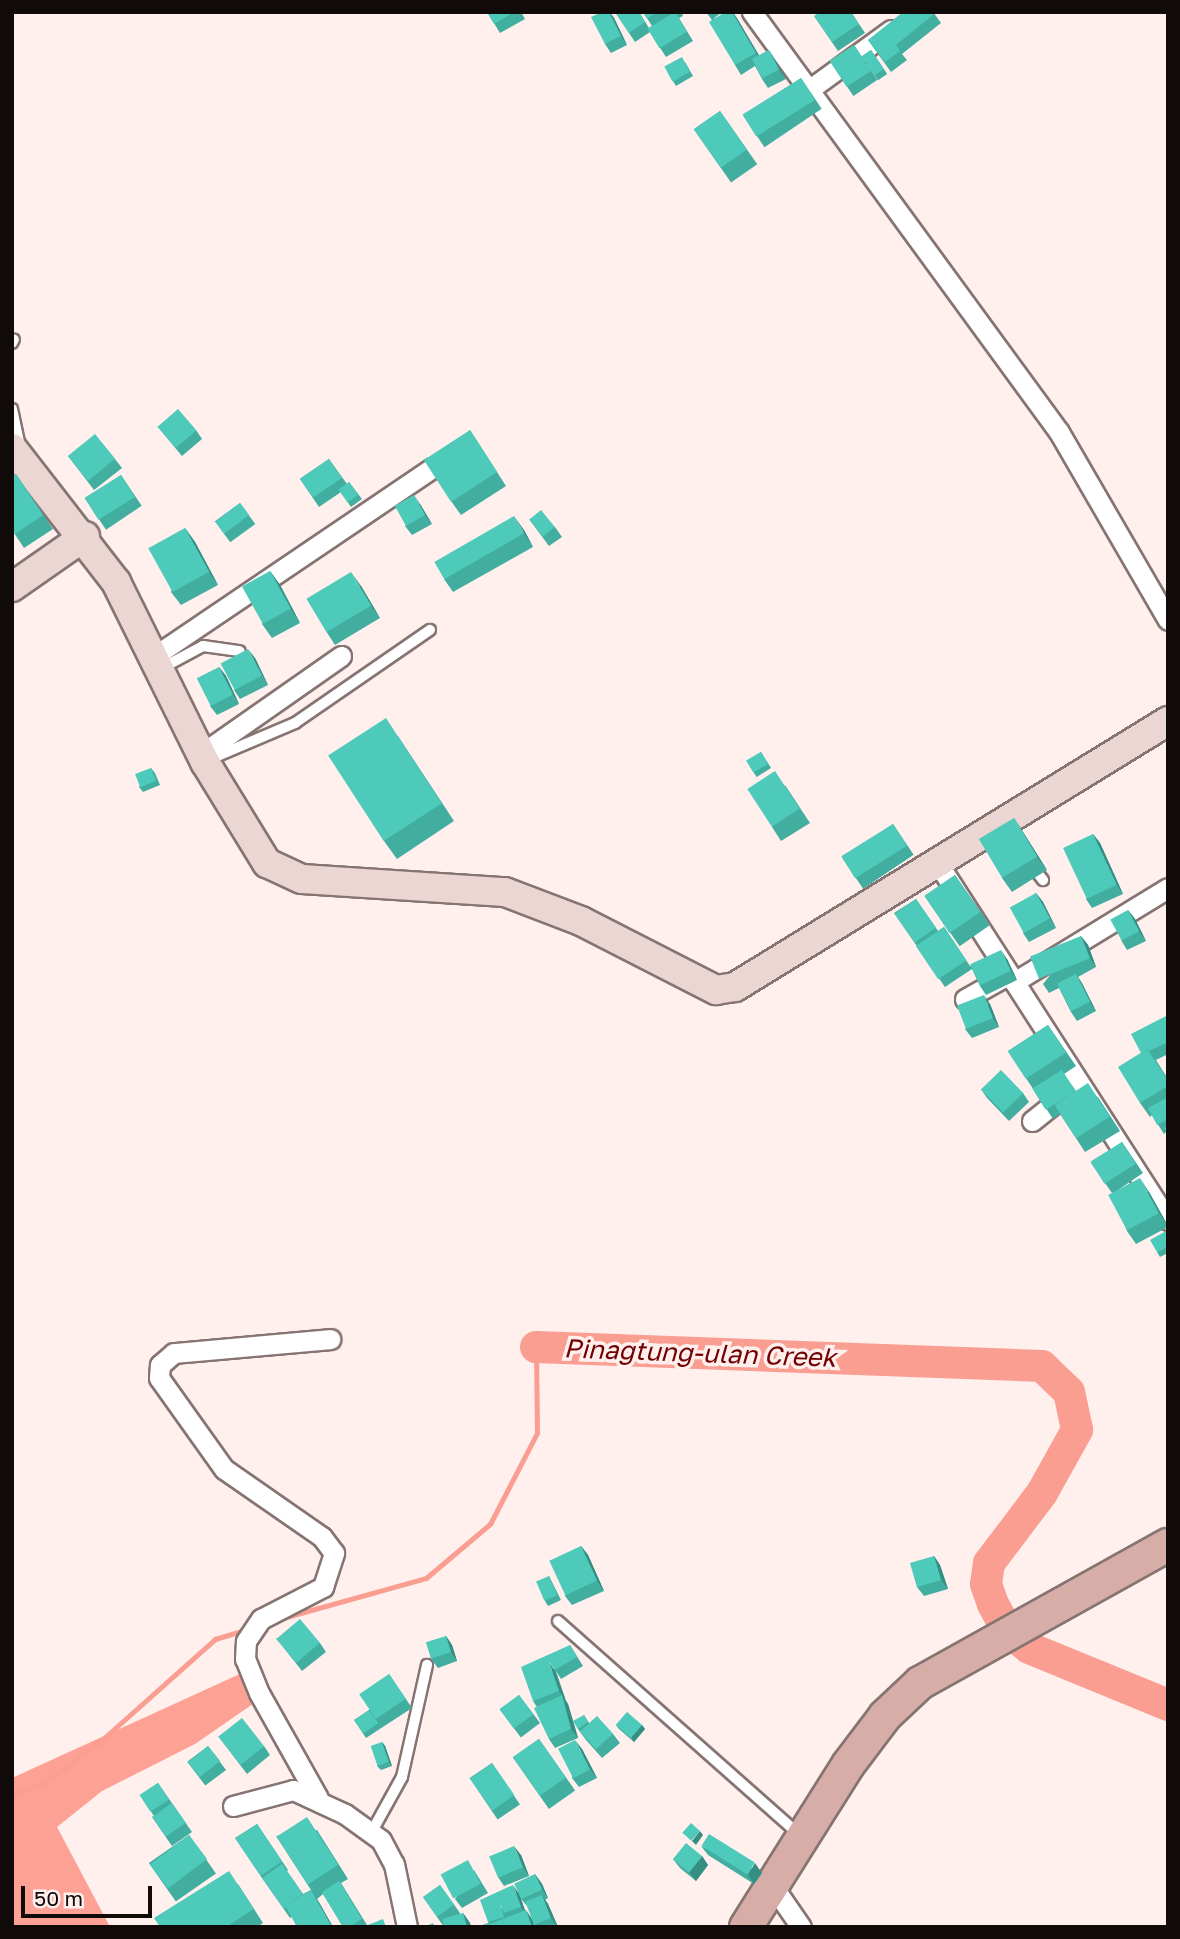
<!DOCTYPE html>
<style>
body{margin:0}
#map{position:relative;width:1180px;height:1939px;overflow:hidden;background:#ffefed;font-family:"Golos Text",sans-serif}
div>[style]{position:absolute}
.forest>*{inset:0;background:#fda194}
.stream>*{height:5px;margin:-2.5px;padding:0 2.5px;transform-origin:2.5px;border-radius:2.5px;background:#fa9e92}
.river>*{height:32px;margin:-16px;padding:0 16px;transform-origin:16px;border-radius:16px;background:#fa9e92}
.roads{filter:drop-shadow(2px 0 #857472) drop-shadow(-2px 0 #857472) drop-shadow(0 2px #857472) drop-shadow(0 -2px #857472)}
.lane>*{height:10px;margin:-5px;padding:0 5px;transform-origin:5px;border-radius:5px;background:#fff}
.street>*{height:19px;margin:-9.5px;padding:0 9.5px;transform-origin:9.5px;border-radius:9.5px;background:#fff}
.secondary>*{height:28px;margin:-14px;padding:0 14px;transform-origin:14px;border-radius:14px;background:#ebd6d3}
.primary>*{height:32px;margin:-16px;padding:0 16px;transform-origin:16px;border-radius:16px;background:#d7ada7}
.wall>*{inset:0;background:#42aea0;transform-origin:0 0}
.shaded-wall>*{inset:0;background:#368d82}
.building>*{inset:0;background:#4dcaba;transform-origin:0 0}
span{translate:-50% -50%;white-space:nowrap;text-align:center;line-height:1.15;-webkit-text-stroke:7px #ffefed;paint-order:stroke}
.water-label{font-size:26px;color:#700001;font-style:italic}
.frame{position:absolute;inset:0;border:14px solid #100a09;pointer-events:none}
.scale{position:absolute;left:21px;top:1886px;width:131px;height:32px;box-sizing:border-box;border:4px solid #100a09;border-top:0;padding-left:9px;font-size:21px;line-height:24px;white-space:nowrap;color:#100a09;-webkit-text-stroke:5px #ffefed;paint-order:stroke}
</style>
<div id="map">
<div class="forest">
<div style="clip-path:polygon(242px 1673px,257px 1701px,195px 1744px,102px 1791px,57px 1827px,110px 1927px,12px 1927px,12px 1778px)"></div>
</div>
<div class="stream">
<div style="left:279px;top:1619px;width:153px;rotate:-15.6deg"></div>
<div style="left:426px;top:1578px;width:84px;rotate:-40.2deg"></div>
<div style="left:490px;top:1524px;width:102px;rotate:-62.7deg"></div>
<div style="left:537px;top:1433px;width:86px;rotate:-90.7deg"></div>
<div style="left:12px;top:1796px;width:42px;rotate:-24.1deg"></div>
<div style="left:50px;top:1779px;width:68px;rotate:-37.2deg"></div>
<div style="left:104px;top:1738px;width:149px;rotate:-41.7deg"></div>
<div style="left:215px;top:1639px;width:34px;rotate:-17deg"></div>
</div>
<div class="river">
<div style="left:536px;top:1347px;width:506px;rotate:2.15deg"></div>
<div style="left:1042px;top:1366px;width:37px;rotate:44deg"></div>
<div style="left:1069px;top:1392px;width:39px;rotate:78deg"></div>
<div style="left:1077px;top:1430px;width:72px;rotate:119.1deg"></div>
<div style="left:1042px;top:1493px;width:88px;rotate:127.1deg"></div>
<div style="left:989px;top:1563px;width:21px;rotate:98deg"></div>
<div style="left:986px;top:1584px;width:21px;rotate:71deg"></div>
<div style="left:993px;top:1604px;width:30px;rotate:62deg"></div>
<div style="left:1007px;top:1630px;width:28px;rotate:39deg"></div>
<div style="left:1029px;top:1648px;width:150px;rotate:22.3deg"></div>
</div>
<div class="roads">
<div class="lane">
<div style="left:12px;top:343px;width:4px;rotate:-63deg"></div>
<div style="left:12px;top:409px;width:38px;rotate:78deg"></div>
<div style="left:160px;top:669px;width:49px;rotate:-28.1deg"></div>
<div style="left:203px;top:646px;width:37px;rotate:8deg"></div>
<div style="left:208px;top:760px;width:95px;rotate:-23deg"></div>
<div style="left:295px;top:723px;width:164px;rotate:-34.6deg"></div>
<div style="left:1032px;top:866px;width:18px;rotate:52deg"></div>
<div style="left:558px;top:1621px;width:322px;rotate:41.5deg"></div>
<div style="left:371px;top:1833px;width:64px;rotate:-61deg"></div>
<div style="left:402px;top:1777px;width:115px;rotate:-77.4deg"></div>
</div>
<div class="street">
<div style="left:752px;top:12px;width:520px;rotate:53.83deg"></div>
<div style="left:1059px;top:432px;width:217px;rotate:59.9deg"></div>
<div style="left:810px;top:89px;width:100px;rotate:-36.1deg"></div>
<div style="left:150px;top:659px;width:341px;rotate:-34.1deg"></div>
<div style="left:201px;top:754px;width:171px;rotate:-35deg"></div>
<div style="left:937px;top:862px;width:426px;rotate:57.2deg"></div>
<div style="left:1014px;top:982px;width:180px;rotate:-31.4deg"></div>
<div style="left:965px;top:999px;width:45px;rotate:-29.4deg"></div>
<div style="left:1032px;top:1121px;width:45px;rotate:-38.7deg"></div>
<div style="left:318px;top:1798px;width:120px;rotate:-119.3deg"></div>
<div style="left:259px;top:1693px;width:37px;rotate:-112deg"></div>
<div style="left:245px;top:1659px;width:18px;rotate:-87deg"></div>
<div style="left:246px;top:1641px;width:27px;rotate:-56deg"></div>
<div style="left:261px;top:1619px;width:70px;rotate:-27.3deg"></div>
<div style="left:323px;top:1587px;width:36px;rotate:-72deg"></div>
<div style="left:334px;top:1553px;width:20px;rotate:-127deg"></div>
<div style="left:322px;top:1537px;width:119px;rotate:-145.2deg"></div>
<div style="left:224px;top:1469px;width:112px;rotate:-125.5deg"></div>
<div style="left:159px;top:1378px;width:13px;rotate:-86deg"></div>
<div style="left:160px;top:1365px;width:18px;rotate:-41deg"></div>
<div style="left:174px;top:1353px;width:157px;rotate:-5.1deg"></div>
<div style="left:233px;top:1806px;width:62px;rotate:-14.9deg"></div>
<div style="left:293px;top:1790px;width:57px;rotate:24.8deg"></div>
<div style="left:345px;top:1814px;width:44px;rotate:35.8deg"></div>
<div style="left:381px;top:1840px;width:27px;rotate:62deg"></div>
<div style="left:394px;top:1864px;width:64px;rotate:78.3deg"></div>
<div style="left:772px;top:1885px;width:51px;rotate:55.4deg"></div>
</div>
<div class="secondary">
<div style="left:12px;top:448px;width:170px;rotate:52.2deg"></div>
<div style="left:116px;top:582px;width:201px;rotate:63.7deg"></div>
<div style="left:205px;top:762px;width:119px;rotate:58.5deg"></div>
<div style="left:267px;top:863px;width:38px;rotate:25deg"></div>
<div style="left:302px;top:879px;width:203px;rotate:3.7deg"></div>
<div style="left:505px;top:892px;width:81px;rotate:20.9deg"></div>
<div style="left:581px;top:921px;width:152px;rotate:27.1deg"></div>
<div style="left:716px;top:990px;width:19px;rotate:-9deg"></div>
<div style="left:735px;top:987px;width:508px;rotate:-31.56deg"></div>
<div style="left:12px;top:587px;width:89px;rotate:-34.9deg"></div>
</div>
<div class="primary">
<div style="left:746px;top:1927px;width:191px;rotate:-57.8deg"></div>
<div style="left:848px;top:1765px;width:61px;rotate:-52.9deg"></div>
<div style="left:885px;top:1716px;width:48px;rotate:-43.3deg"></div>
<div style="left:920px;top:1683px;width:284px;rotate:-29.1deg"></div>
</div>
</div>
<div class="wall">
<div style="clip-path:polygon(487px 12px,521px 12px,525px 19px,500px 33px)"></div>
<div style="clip-path:polygon(602px 12px,610px 12px,614px 18px,627px 45px,611px 53px,605px 44px)"></div>
<div style="clip-path:polygon(615px 12px,639px 12px,649px 28px,652px 26px,643px 12px,681px 12px,683px 16px,679px 18px,693px 41px,666px 57px,650px 32px,635px 42px)"></div>
<div style="clip-path:polygon(706px 12px,722px 12px,713px 19px,733px 12px,759px 56px,769px 50px,775px 60px,786px 79px,768px 88px,762px 79px,755px 66px,741px 75px,735px 65px,712px 20px)"></div>
<div style="clip-path:polygon(851px 12px,865px 33px,838px 51px,814px 16px)"></div>
<div style="clip-path:polygon(933px 12px,941px 23px,902px 54px,907px 60px,891px 72px,868px 40px)"></div>
<div style="left:854px;top:45px;width:42px;height:29px;rotate:56deg"></div>
<div style="left:871px;top:50px;width:29px;height:11px;rotate:56deg"></div>
<div style="clip-path:polygon(685px 62px,693px 76px,676px 86px,673px 81px)"></div>
<div style="left:801px;top:78px;width:37px;height:69px;rotate:56deg"></div>
<div style="left:720px;top:111px;width:65px;height:32px;rotate:55deg"></div>
<div style="clip-path:polygon(157px 426px,196px 430px,202px 439px,182px 456px)"></div>
<div style="clip-path:polygon(470px 430px,506px 486px,461px 515px,451px 501px)"></div>
<div style="clip-path:polygon(68px 456px,115px 459px,122px 468px,94px 490px)"></div>
<div style="clip-path:polygon(329px 459px,347px 484px,349px 482px,362px 499px,351px 507px,341px 492px,319px 507px,300px 479px)"></div>
<div style="clip-path:polygon(16px 474px,53px 529px,24px 548px,12px 530px)"></div>
<div style="left:121px;top:475px;width:37px;height:43px;rotate:56deg"></div>
<div style="left:240px;top:503px;width:26px;height:31px;rotate:54deg"></div>
<div style="clip-path:polygon(420px 504px,432px 524px,412px 535px,405px 526px)"></div>
<div style="clip-path:polygon(529px 519px,555px 527px,562px 537px,549px 546px)"></div>
<div style="clip-path:polygon(185px 528px,195px 542px,218px 585px,181px 605px,171px 592px)"></div>
<div style="clip-path:polygon(524px 530px,533px 547px,453px 592px,444px 579px)"></div>
<div style="clip-path:polygon(270px 571px,280px 585px,300px 623px,272px 638px,262px 624px)"></div>
<div style="clip-path:polygon(361px 586px,380px 618px,335px 645px,326px 631px)"></div>
<div style="clip-path:polygon(255px 658px,268px 685px,240px 699px,234px 690px)"></div>
<div style="clip-path:polygon(219px 667px,226px 676px,239px 704px,217px 715px,210px 706px)"></div>
<div style="clip-path:polygon(398px 736px,454px 821px,397px 859px,384px 841px)"></div>
<div style="left:761px;top:752px;width:19px;height:17px;rotate:58deg"></div>
<div style="clip-path:polygon(151px 768px,155px 773px,160px 785px,143px 792px,139px 787px)"></div>
<div style="clip-path:polygon(785px 785px,810px 823px,781px 841px,772px 827px)"></div>
<div style="clip-path:polygon(1014px 818px,1047px 870px,1012px 892px,1002px 878px)"></div>
<div style="left:893px;top:824px;width:37px;height:61px;rotate:56deg"></div>
<div style="clip-path:polygon(1093px 834px,1100px 843px,1123px 894px,1092px 908px,1086px 899px)"></div>
<div style="left:955px;top:875px;width:61px;height:37px;rotate:55deg"></div>
<div style="clip-path:polygon(1036px 893px,1043px 902px,1056px 928px,1029px 942px,1023px 933px)"></div>
<div style="clip-path:polygon(916px 899px,938px 931px,944px 927px,970px 966px,1007px 959px,1017px 980px,986px 995px,980px 986px,972px 969px,945px 987px,894px 913px)"></div>
<div style="clip-path:polygon(1128px 910px,1135px 919px,1146px 941px,1127px 950px,1121px 940px)"></div>
<div style="clip-path:polygon(1081px 936px,1088px 945px,1096px 967px,1078px 977px,1096px 1011px,1077px 1021px,1071px 1012px,1059px 988px,1049px 993px,1043px 984px)"></div>
<div style="clip-path:polygon(990px 1004px,999px 1027px,972px 1038px,965px 1029px)"></div>
<div style="clip-path:polygon(1168px 1015px,1168px 1054px,1156px 1060px,1168px 1079px,1168px 1135px,1166px 1132px,1164px 1134px,1152px 1115px,1150px 1117px,1140px 1103px,1141px 1053px)"></div>
<div style="clip-path:polygon(1048px 1025px,1076px 1066px,1064px 1074px,1076px 1091px,1098px 1097px,1120px 1131px,1085px 1152px,1060px 1114px,1053px 1119px,1008px 1051px)"></div>
<div style="clip-path:polygon(981px 1089px,1023px 1093px,1029px 1102px,1009px 1121px,987px 1098px)"></div>
<div style="clip-path:polygon(1122px 1142px,1143px 1173px,1118px 1190px,1149px 1192px,1168px 1226px,1168px 1227px,1136px 1244px,1127px 1231px,1112px 1193px,1091px 1163px)"></div>
<div style="clip-path:polygon(1168px 1230px,1168px 1253px,1160px 1257px,1157px 1252px)"></div>
<div style="clip-path:polygon(581px 1546px,588px 1555px,604px 1591px,572px 1605px,565px 1596px)"></div>
<div style="clip-path:polygon(934px 1556px,940px 1565px,948px 1589px,924px 1596px,917px 1587px)"></div>
<div style="clip-path:polygon(549px 1576px,561px 1600px,548px 1606px,545px 1601px)"></div>
<div style="clip-path:polygon(446px 1636px,452px 1645px,457px 1661px,438px 1668px,431px 1659px)"></div>
<div style="clip-path:polygon(276px 1638px,320px 1643px,326px 1652px,302px 1671px)"></div>
<div style="clip-path:polygon(570px 1645px,583px 1666px,561px 1679px,556px 1671px,566px 1701px,568px 1704px,578px 1738px,555px 1748px,549px 1739px,537px 1707px,533px 1701px)"></div>
<div style="clip-path:polygon(389px 1674px,412px 1708px,366px 1738px,354px 1720px,369px 1710px)"></div>
<div style="left:519px;top:1695px;width:35px;height:24px;rotate:53deg"></div>
<div style="clip-path:polygon(584px 1715px,589px 1723px,613px 1734px,620px 1743px,602px 1758px,586px 1740px,578px 1729px)"></div>
<div style="clip-path:polygon(616px 1725px,642px 1725px,645px 1729px,634px 1742px,619px 1729px)"></div>
<div style="clip-path:polygon(218px 1736px,264px 1746px,270px 1755px,247px 1774px)"></div>
<div style="left:539px;top:1739px;width:63px;height:32px;rotate:55deg"></div>
<div style="clip-path:polygon(382px 1742px,385px 1746px,392px 1766px,381px 1770px,377px 1766px)"></div>
<div style="left:208px;top:1746px;width:30px;height:26px;rotate:53deg"></div>
<div style="clip-path:polygon(582px 1749px,597px 1778px,579px 1787px,572px 1778px)"></div>
<div style="left:492px;top:1763px;width:50px;height:27px;rotate:56deg"></div>
<div style="clip-path:polygon(158px 1783px,192px 1832px,172px 1846px,152px 1817px,154px 1816px,140px 1795px)"></div>
<div style="clip-path:polygon(257px 1824px,288px 1870px,287px 1871px,303px 1894px,311px 1890px,276px 1836px,317px 1830px,348px 1879px,341px 1883px,367px 1925px,388px 1927px,343px 1927px,323px 1894px,317px 1899px,333px 1927px,297px 1927px,292px 1917px,290px 1918px,262px 1878px,235px 1838px)"></div>
<div style="left:189px;top:1835px;width:47px;height:49px;rotate:55deg"></div>
<div style="clip-path:polygon(701px 1846px,762px 1873px,754px 1884px,708px 1855px)"></div>
<div style="clip-path:polygon(521px 1855px,529px 1876px,504px 1886px,498px 1877px)"></div>
<div style="clip-path:polygon(702px 1856px,708px 1865px,696px 1881px,680px 1868px,673px 1859px)"></div>
<div style="clip-path:polygon(474px 1870px,488px 1893px,462px 1908px,455px 1899px)"></div>
<div style="clip-path:polygon(535px 1874px,542px 1884px,548px 1898px,545px 1900px,548px 1904px,558px 1927px,536px 1927px,528px 1907px,521px 1899px,525px 1910px,532px 1919px,535px 1927px,478px 1927px,488px 1923px,489px 1924px,488px 1922px)"></div>
<div style="clip-path:polygon(238px 1884px,263px 1923px,257px 1927px,160px 1927px)"></div>
<div style="clip-path:polygon(440px 1885px,460px 1913px,459px 1915px,463px 1913px,470px 1923px,471px 1927px,444px 1927px,423px 1897px)"></div>
</div>
<div class="shaded-wall">
<div style="clip-path:polygon(609px 12px,614px 18px,627px 45px,621px 36px)"></div>
<div style="clip-path:polygon(732px 12px,737px 18px,763px 62px,756px 53px)"></div>
<div style="clip-path:polygon(769px 50px,775px 60px,786px 79px,779px 70px)"></div>
<div style="clip-path:polygon(414px 495px,420px 504px,432px 524px,425px 515px)"></div>
<div style="clip-path:polygon(514px 516px,524px 530px,533px 547px,524px 533px)"></div>
<div style="clip-path:polygon(185px 528px,195px 542px,218px 585px,209px 572px)"></div>
<div style="clip-path:polygon(270px 571px,280px 585px,300px 623px,291px 609px)"></div>
<div style="clip-path:polygon(351px 572px,361px 586px,380px 618px,371px 605px)"></div>
<div style="clip-path:polygon(248px 649px,255px 658px,268px 685px,262px 675px)"></div>
<div style="clip-path:polygon(219px 667px,226px 676px,239px 704px,233px 695px)"></div>
<div style="clip-path:polygon(1014px 818px,1023px 832px,1047px 870px,1037px 857px)"></div>
<div style="clip-path:polygon(1093px 834px,1100px 843px,1123px 894px,1117px 885px)"></div>
<div style="clip-path:polygon(1036px 893px,1043px 902px,1056px 928px,1050px 918px)"></div>
<div style="clip-path:polygon(1128px 910px,1135px 919px,1146px 941px,1139px 931px)"></div>
<div style="clip-path:polygon(1081px 936px,1088px 945px,1096px 967px,1090px 958px)"></div>
<div style="clip-path:polygon(1001px 950px,1007px 959px,1017px 980px,1011px 971px)"></div>
<div style="clip-path:polygon(1076px 974px,1082px 983px,1096px 1011px,1090px 1002px)"></div>
<div style="clip-path:polygon(984px 995px,990px 1004px,999px 1027px,993px 1018px)"></div>
<div style="clip-path:polygon(1140px 1178px,1149px 1192px,1168px 1226px,1159px 1213px)"></div>
<div style="clip-path:polygon(581px 1546px,588px 1555px,604px 1591px,597px 1581px)"></div>
<div style="clip-path:polygon(934px 1556px,940px 1565px,948px 1589px,941px 1580px)"></div>
<div style="clip-path:polygon(446px 1636px,452px 1645px,457px 1661px,451px 1652px)"></div>
<div style="clip-path:polygon(549px 1662px,555px 1671px,566px 1701px,559px 1691px)"></div>
<div style="clip-path:polygon(562px 1695px,568px 1704px,578px 1738px,571px 1729px)"></div>
<div style="clip-path:polygon(642px 1725px,645px 1729px,634px 1742px,631px 1737px)"></div>
<div style="clip-path:polygon(575px 1740px,582px 1749px,597px 1778px,590px 1769px)"></div>
<div style="clip-path:polygon(382px 1742px,385px 1746px,392px 1766px,389px 1762px)"></div>
<div style="clip-path:polygon(700px 1831px,703px 1835px,696px 1845px,692px 1841px)"></div>
<div style="clip-path:polygon(514px 1846px,521px 1855px,529px 1876px,523px 1867px)"></div>
<div style="clip-path:polygon(702px 1856px,708px 1865px,696px 1881px,689px 1872px)"></div>
<div style="clip-path:polygon(755px 1863px,762px 1873px,754px 1884px,748px 1875px)"></div>
<div style="clip-path:polygon(535px 1874px,542px 1884px,548px 1898px,542px 1889px)"></div>
<div style="clip-path:polygon(513px 1885px,519px 1894px,527px 1916px,521px 1907px)"></div>
<div style="clip-path:polygon(311px 1890px,320px 1904px,333px 1927px,332px 1927px)"></div>
<div style="clip-path:polygon(542px 1895px,548px 1904px,558px 1927px,551px 1918px)"></div>
<div style="clip-path:polygon(526px 1910px,532px 1919px,535px 1927px,532px 1927px)"></div>
<div style="clip-path:polygon(463px 1913px,470px 1923px,471px 1927px,467px 1927px)"></div>
</div>
<div class="building">
<div style="clip-path:polygon(487px 12px,514px 12px,494px 24px)"></div>
<div style="clip-path:polygon(602px 12px,609px 12px,621px 36px,605px 44px,591px 17px)"></div>
<div style="clip-path:polygon(615px 12px,639px 12px,645px 22px,629px 33px)"></div>
<div style="clip-path:polygon(643px 12px,657px 12px,647px 19px)"></div>
<div style="left:675px;top:12px;width:23px;height:32px;rotate:59deg"></div>
<div style="clip-path:polygon(725px 12px,732px 12px,756px 53px,735px 65px,709px 22px)"></div>
<div style="clip-path:polygon(820px 12px,851px 12px,859px 24px,832px 42px,814px 16px)"></div>
<div style="clip-path:polygon(903px 12px,933px 12px,934px 14px,896px 45px,900px 51px,885px 62px,868px 40px)"></div>
<div style="left:854px;top:45px;width:31px;height:29px;rotate:57deg"></div>
<div style="left:769px;top:50px;width:22px;height:19px;rotate:63deg"></div>
<div style="left:871px;top:50px;width:23px;height:11px;rotate:56deg"></div>
<div style="left:682px;top:57px;width:17px;height:20px;rotate:62deg"></div>
<div style="left:801px;top:78px;width:26px;height:69px;rotate:58deg"></div>
<div style="left:720px;top:111px;width:47px;height:32px;rotate:55deg"></div>
<div style="left:178px;top:409px;width:28px;height:27px;rotate:49deg"></div>
<div style="left:470px;top:430px;width:50px;height:55px;rotate:57deg"></div>
<div style="left:95px;top:434px;width:32px;height:35px;rotate:51deg"></div>
<div style="left:329px;top:459px;width:23px;height:35px;rotate:56deg"></div>
<div style="clip-path:polygon(16px 474px,43px 515px,15px 534px,12px 530px,12px 477px)"></div>
<div style="left:121px;top:475px;width:26px;height:43px;rotate:58deg"></div>
<div style="left:349px;top:482px;width:16px;height:13px;rotate:55deg"></div>
<div style="left:414px;top:495px;width:23px;height:22px;rotate:61deg"></div>
<div style="left:240px;top:503px;width:15px;height:31px;rotate:53deg"></div>
<div style="left:541px;top:510px;width:22px;height:15px;rotate:51deg"></div>
<div style="left:514px;top:516px;width:20px;height:92px;rotate:60deg"></div>
<div style="left:185px;top:528px;width:50px;height:42px;rotate:61deg"></div>
<div style="left:270px;top:571px;width:43px;height:32px;rotate:61deg"></div>
<div style="left:351px;top:572px;width:39px;height:52px;rotate:59deg"></div>
<div style="left:248px;top:649px;width:30px;height:31px;rotate:62deg"></div>
<div style="left:219px;top:667px;width:31px;height:25px;rotate:63deg"></div>
<div style="left:386px;top:718px;width:102px;height:69px;rotate:57deg"></div>
<div style="left:761px;top:752px;width:14px;height:17px;rotate:60deg"></div>
<div style="left:151px;top:768px;width:14px;height:17px;rotate:69deg"></div>
<div style="left:775px;top:771px;width:45px;height:33px;rotate:57deg"></div>
<div style="left:1014px;top:818px;width:45px;height:41px;rotate:59deg"></div>
<div style="left:893px;top:824px;width:26px;height:61px;rotate:58deg"></div>
<div style="left:1093px;top:834px;width:56px;height:33px;rotate:65deg"></div>
<div style="left:955px;top:875px;width:45px;height:37px;rotate:56deg"></div>
<div style="left:1036px;top:893px;width:29px;height:30px;rotate:61deg"></div>
<div style="left:916px;top:899px;width:35px;height:26px;rotate:55deg"></div>
<div style="left:1128px;top:910px;width:24px;height:20px;rotate:62deg"></div>
<div style="left:944px;top:927px;width:40px;height:34px;rotate:56deg"></div>
<div style="left:1081px;top:936px;width:24px;height:55px;rotate:68deg"></div>
<div style="left:1001px;top:950px;width:23px;height:34px;rotate:65deg"></div>
<div style="left:1076px;top:974px;width:31px;height:21px;rotate:63deg"></div>
<div style="left:984px;top:995px;width:25px;height:29px;rotate:69deg"></div>
<div style="clip-path:polygon(1168px 1015px,1168px 1042px,1149px 1051px,1147px 1049px,1141px 1053px,1131px 1034px)"></div>
<div style="left:1048px;top:1025px;width:33px;height:48px;rotate:57deg"></div>
<div style="clip-path:polygon(1147px 1049px,1168px 1080px,1168px 1086px,1140px 1103px,1118px 1067px)"></div>
<div style="left:1001px;top:1070px;width:32px;height:28px;rotate:46deg"></div>
<div style="left:1062px;top:1070px;width:25px;height:35px;rotate:58deg"></div>
<div style="left:1088px;top:1083px;width:40px;height:40px;rotate:57deg"></div>
<div style="clip-path:polygon(1168px 1097px,1168px 1119px,1157px 1125px,1148px 1108px)"></div>
<div style="clip-path:polygon(1168px 1126px,1168px 1135px,1164px 1128px)"></div>
<div style="left:1122px;top:1142px;width:26px;height:37px;rotate:58deg"></div>
<div style="left:1140px;top:1178px;width:40px;height:36px;rotate:62deg"></div>
<div style="clip-path:polygon(1168px 1230px,1168px 1247px,1157px 1252px,1150px 1240px)"></div>
<div style="left:581px;top:1546px;width:38px;height:35px;rotate:65deg"></div>
<div style="left:934px;top:1556px;width:25px;height:25px;rotate:74deg"></div>
<div style="left:549px;top:1576px;width:21px;height:14px;rotate:67deg"></div>
<div style="left:300px;top:1619px;width:31px;height:31px;rotate:50deg"></div>
<div style="left:446px;top:1636px;width:17px;height:21px;rotate:73deg"></div>
<div style="clip-path:polygon(570px 1645px,577px 1657px,555px 1670px,549px 1662px,559px 1691px,533px 1701px,521px 1667px)"></div>
<div style="left:389px;top:1674px;width:30px;height:36px;rotate:56deg"></div>
<div style="left:519px;top:1695px;width:24px;height:24px;rotate:54deg"></div>
<div style="clip-path:polygon(562px 1695px,571px 1729px,549px 1739px,534px 1708px)"></div>
<div style="left:369px;top:1710px;width:16px;height:18px;rotate:55deg"></div>
<div style="left:627px;top:1712px;width:20px;height:17px;rotate:41deg"></div>
<div style="clip-path:polygon(584px 1715px,588px 1722px,578px 1729px,573px 1721px)"></div>
<div style="left:597px;top:1716px;width:24px;height:23px;rotate:48deg"></div>
<div style="left:242px;top:1718px;width:36px;height:30px;rotate:52deg"></div>
<div style="left:539px;top:1739px;width:47px;height:32px;rotate:55deg"></div>
<div style="left:575px;top:1740px;width:33px;height:19px;rotate:63deg"></div>
<div style="left:382px;top:1742px;width:21px;height:12px;rotate:71deg"></div>
<div style="left:208px;top:1746px;width:19px;height:26px;rotate:51deg"></div>
<div style="left:492px;top:1763px;width:39px;height:27px;rotate:55deg"></div>
<div style="left:158px;top:1783px;width:20px;height:22px;rotate:57deg"></div>
<div style="left:172px;top:1803px;width:24px;height:24px;rotate:55deg"></div>
<div style="left:307px;top:1817px;width:57px;height:36px;rotate:57deg"></div>
<div style="left:691px;top:1823px;width:12px;height:13px;rotate:42deg"></div>
<div style="left:257px;top:1824px;width:45px;height:26px;rotate:56deg"></div>
<div style="left:709px;top:1834px;width:54px;height:14px;rotate:32deg"></div>
<div style="left:189px;top:1835px;width:30px;height:49px;rotate:53deg"></div>
<div style="left:686px;top:1843px;width:21px;height:21px;rotate:39deg"></div>
<div style="left:514px;top:1846px;width:23px;height:27px;rotate:67deg"></div>
<div style="left:468px;top:1860px;width:27px;height:31px;rotate:62deg"></div>
<div style="clip-path:polygon(282px 1864px,303px 1894px,285px 1905px,286px 1908px,284px 1909px,262px 1878px)"></div>
<div style="clip-path:polygon(229px 1871px,254px 1909px,226px 1927px,160px 1927px,154px 1918px)"></div>
<div style="left:535px;top:1874px;width:17px;height:23px;rotate:65deg"></div>
<div style="clip-path:polygon(339px 1881px,362px 1919px,349px 1927px,343px 1927px,322px 1892px)"></div>
<div style="left:440px;top:1885px;width:24px;height:21px;rotate:54deg"></div>
<div style="clip-path:polygon(513px 1885px,521px 1907px,504px 1913px,500px 1904px,504px 1917px,488px 1922px,480px 1900px)"></div>
<div style="clip-path:polygon(311px 1890px,332px 1927px,297px 1927px,285px 1905px)"></div>
<div style="left:542px;top:1895px;width:25px;height:18px;rotate:69deg"></div>
<div style="clip-path:polygon(526px 1910px,532px 1927px,488px 1927px,487px 1925px)"></div>
<div style="clip-path:polygon(463px 1913px,467px 1927px,444px 1927px,442px 1919px)"></div>
<div style="clip-path:polygon(383px 1919px,386px 1927px,363px 1927px)"></div>
<div style="clip-path:polygon(433px 1923px,435px 1927px,424px 1927px)"></div>
<div style="clip-path:polygon(488px 1923px,488px 1927px,478px 1927px)"></div>
</div>
<div class="water-label">
<span style="left:700px;top:1353px;rotate:2deg">Pinagtung-ulan Creek</span>
</div>
<div class="frame"></div>
<div class="scale">50 m</div>
</div>
